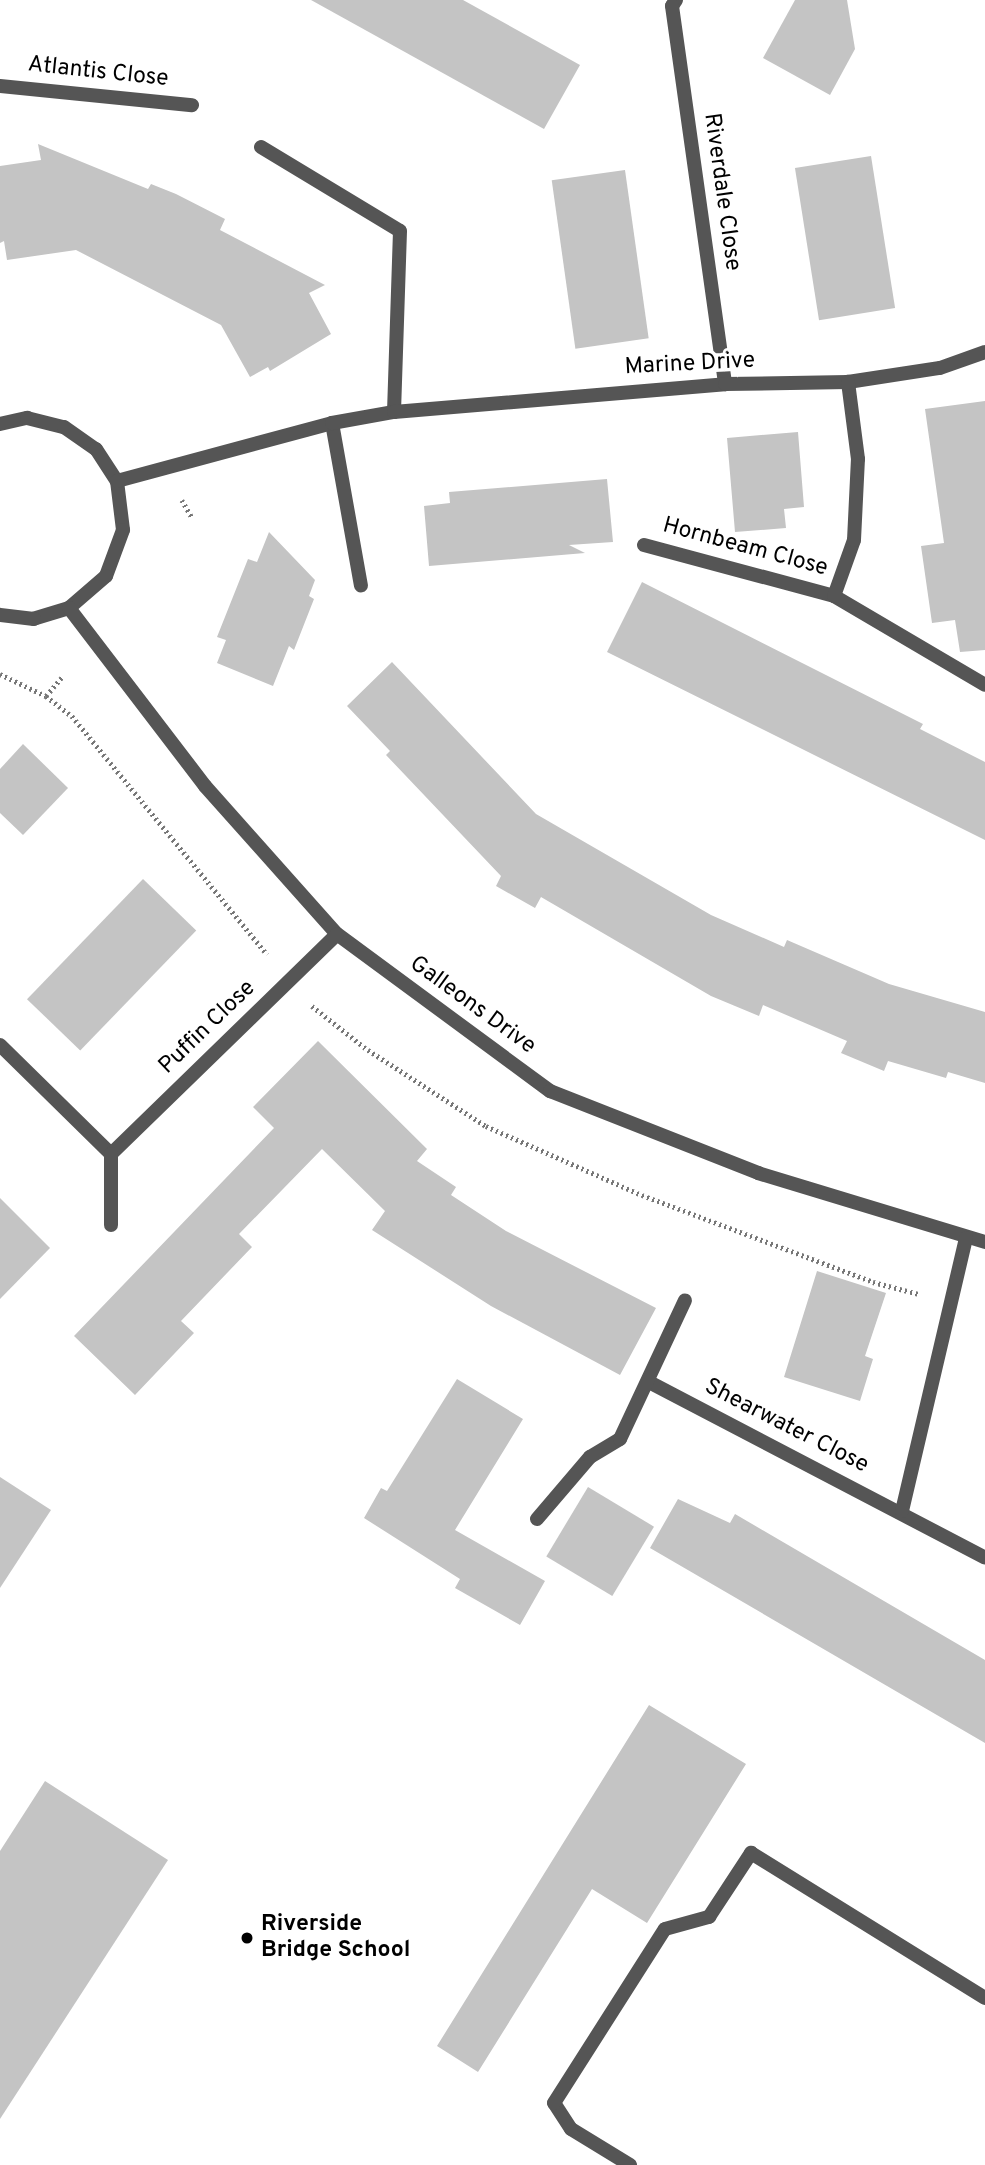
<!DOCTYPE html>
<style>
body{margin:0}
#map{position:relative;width:985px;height:2165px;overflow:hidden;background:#fff;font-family:Overpass,sans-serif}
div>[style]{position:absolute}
.building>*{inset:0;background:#c4c4c4;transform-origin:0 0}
.path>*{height:4.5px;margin-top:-2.25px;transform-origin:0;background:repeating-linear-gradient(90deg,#777 0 2px,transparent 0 5.5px)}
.service>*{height:14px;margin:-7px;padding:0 7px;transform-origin:7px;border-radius:7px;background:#555}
.minor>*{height:14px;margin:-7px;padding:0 7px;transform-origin:7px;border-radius:7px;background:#555}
.dots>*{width:19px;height:19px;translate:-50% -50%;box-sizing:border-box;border:4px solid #fff;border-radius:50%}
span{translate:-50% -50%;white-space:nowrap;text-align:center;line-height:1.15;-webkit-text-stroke:7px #fff;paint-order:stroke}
.street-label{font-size:23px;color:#000}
.poi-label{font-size:23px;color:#000;font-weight:700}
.left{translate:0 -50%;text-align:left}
</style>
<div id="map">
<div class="building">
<div style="clip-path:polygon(311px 0,463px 0,580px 65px,544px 129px)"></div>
<div style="clip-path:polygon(795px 0,847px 0,855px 49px,830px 95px,763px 58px)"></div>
<div style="clip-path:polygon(38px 144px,148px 189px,151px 184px,176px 194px,225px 219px,220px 230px,325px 285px,309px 293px,331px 334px,270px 371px,268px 367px,250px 377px,221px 325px,76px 250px,7px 260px,4px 241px,0 243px,0 166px,41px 160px)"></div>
<div style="left:871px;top:156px;width:154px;height:77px;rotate:81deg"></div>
<div style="left:625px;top:170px;width:170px;height:74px;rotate:82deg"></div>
<div style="clip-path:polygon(985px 401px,985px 650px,960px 652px,955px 620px,932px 623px,921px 546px,944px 543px,925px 409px)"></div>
<div style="clip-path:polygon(798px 432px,804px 507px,784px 509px,786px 528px,735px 532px,727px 438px)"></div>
<div style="clip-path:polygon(607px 479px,613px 542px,569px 545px,585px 553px,429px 566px,424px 506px,450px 503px,449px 492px)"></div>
<div style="clip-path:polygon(269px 532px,315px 580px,309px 596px,314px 599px,294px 650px,289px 646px,273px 686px,217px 663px,226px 640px,217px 637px,248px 559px,257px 562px)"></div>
<div style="clip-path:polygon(642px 582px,923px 724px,920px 729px,985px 762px,985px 840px,607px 652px)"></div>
<div style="clip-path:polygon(392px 662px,536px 814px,711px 915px,784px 947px,787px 940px,889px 984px,985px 1012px,985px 1083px,948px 1072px,946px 1078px,888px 1061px,884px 1071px,841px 1053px,847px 1041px,763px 1005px,759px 1016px,711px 996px,541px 897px,535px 908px,496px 886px,501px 876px,386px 755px,390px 751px,347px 706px)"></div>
<div style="clip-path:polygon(23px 744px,68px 788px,23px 835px,0 813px,0 769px)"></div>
<div style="left:143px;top:879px;width:74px;height:167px;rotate:44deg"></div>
<div style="clip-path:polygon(318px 1041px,427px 1149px,417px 1161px,456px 1187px,451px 1195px,506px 1231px,656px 1308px,620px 1375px,491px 1306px,372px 1230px,385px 1211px,322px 1149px,239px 1234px,252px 1247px,181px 1321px,194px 1333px,135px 1395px,74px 1336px,274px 1128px,253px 1107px)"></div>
<div style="clip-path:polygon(0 1198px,50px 1248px,0 1299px)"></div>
<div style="clip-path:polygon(817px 1271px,886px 1293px,865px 1356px,873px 1359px,860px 1401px,784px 1377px)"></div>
<div style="clip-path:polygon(457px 1379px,523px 1419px,455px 1530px,545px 1581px,520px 1625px,455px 1588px,460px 1579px,364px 1518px,381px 1488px,387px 1491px)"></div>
<div style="clip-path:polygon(0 1477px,51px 1510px,0 1588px)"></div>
<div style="left:588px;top:1487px;width:77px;height:81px;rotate:31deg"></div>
<div style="clip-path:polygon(678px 1499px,730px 1523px,735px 1514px,985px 1660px,985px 1743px,650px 1548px)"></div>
<div style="clip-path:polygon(649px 1705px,746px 1764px,647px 1923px,592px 1889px,478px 2072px,437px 2046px)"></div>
<div style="clip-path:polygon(45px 1781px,168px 1860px,0 2119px,0 1851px)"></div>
</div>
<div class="path">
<div style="left:182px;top:500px;width:20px;rotate:60deg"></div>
<div style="left:0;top:674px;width:51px;rotate:25.6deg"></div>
<div style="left:46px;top:696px;width:33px;rotate:38deg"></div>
<div style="left:72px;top:716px;width:308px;rotate:50.7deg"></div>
<div style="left:46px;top:696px;width:25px;rotate:-50deg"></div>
<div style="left:312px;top:1006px;width:71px;rotate:38.2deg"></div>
<div style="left:368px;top:1050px;width:140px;rotate:32.8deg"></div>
<div style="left:486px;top:1126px;width:171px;rotate:23.9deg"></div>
<div style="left:642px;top:1195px;width:247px;rotate:20.6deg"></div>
<div style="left:873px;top:1282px;width:48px;rotate:14.6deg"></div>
</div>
<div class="service">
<div style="left:630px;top:2165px;width:69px;rotate:-148.6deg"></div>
<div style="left:571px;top:2129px;width:31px;rotate:-123deg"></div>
<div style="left:554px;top:2103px;width:206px;rotate:-57.5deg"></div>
<div style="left:665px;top:1929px;width:46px;rotate:-15.3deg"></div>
<div style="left:709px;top:1917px;width:77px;rotate:-56.7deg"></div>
<div style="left:751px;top:1853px;width:275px;rotate:31.8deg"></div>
</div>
<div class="minor">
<div style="left:676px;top:0;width:7px;rotate:124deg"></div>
<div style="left:672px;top:6px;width:382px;rotate:82deg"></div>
<div style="left:0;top:86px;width:193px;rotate:5.7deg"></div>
<div style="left:261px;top:147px;width:162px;rotate:31.1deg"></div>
<div style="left:400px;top:231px;width:181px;rotate:91.9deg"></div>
<div style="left:332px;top:423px;width:165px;rotate:79.9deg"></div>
<div style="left:0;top:424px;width:28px;rotate:-13deg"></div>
<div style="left:27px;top:418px;width:38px;rotate:14deg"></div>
<div style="left:64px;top:427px;width:39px;rotate:35deg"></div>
<div style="left:96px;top:449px;width:38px;rotate:57deg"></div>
<div style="left:117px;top:481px;width:49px;rotate:83deg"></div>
<div style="left:123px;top:530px;width:49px;rotate:110.3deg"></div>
<div style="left:106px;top:576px;width:49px;rotate:139.1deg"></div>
<div style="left:69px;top:608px;width:37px;rotate:163deg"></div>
<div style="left:34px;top:619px;width:34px;rotate:-173deg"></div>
<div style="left:117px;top:481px;width:223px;rotate:-15.1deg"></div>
<div style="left:332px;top:423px;width:63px;rotate:-10.1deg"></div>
<div style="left:394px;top:412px;width:332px;rotate:-4.8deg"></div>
<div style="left:725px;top:384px;width:123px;rotate:-0.9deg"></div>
<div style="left:848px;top:382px;width:93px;rotate:-8.7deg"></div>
<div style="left:940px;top:368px;width:48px;rotate:-19.6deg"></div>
<div style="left:644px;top:545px;width:197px;rotate:15deg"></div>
<div style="left:834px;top:596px;width:175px;rotate:30.5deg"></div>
<div style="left:834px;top:596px;width:59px;rotate:-70.3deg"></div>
<div style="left:854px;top:540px;width:81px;rotate:-87.2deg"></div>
<div style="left:858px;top:459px;width:78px;rotate:-97.4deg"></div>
<div style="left:69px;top:608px;width:224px;rotate:52.6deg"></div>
<div style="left:205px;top:786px;width:198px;rotate:48.3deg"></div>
<div style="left:337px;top:934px;width:265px;rotate:36.4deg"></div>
<div style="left:550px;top:1091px;width:224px;rotate:21.5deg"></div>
<div style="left:758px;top:1173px;width:237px;rotate:16.9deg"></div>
<div style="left:0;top:1045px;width:156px;rotate:44.5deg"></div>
<div style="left:111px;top:1154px;width:315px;rotate:-44.2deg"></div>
<div style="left:111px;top:1225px;width:71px;rotate:-90deg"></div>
<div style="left:649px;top:1382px;width:379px;rotate:27.6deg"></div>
<div style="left:902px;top:1511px;width:280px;rotate:-76.8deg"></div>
<div style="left:537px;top:1519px;width:82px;rotate:-49.5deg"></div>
<div style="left:590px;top:1457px;width:35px;rotate:-31deg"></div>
<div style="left:620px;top:1439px;width:153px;rotate:-64.9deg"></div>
</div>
<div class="dots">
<div style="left:247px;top:1938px;background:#000"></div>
</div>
<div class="street-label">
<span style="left:98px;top:73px;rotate:6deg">Atlantis Close</span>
<span style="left:721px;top:192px;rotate:82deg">Riverdale Close</span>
<span style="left:690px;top:365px;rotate:-3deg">Marine Drive</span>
<span style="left:745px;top:548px;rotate:15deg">Hornbeam Close</span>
<span style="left:472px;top:1006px;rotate:36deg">Galleons Drive</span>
<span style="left:208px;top:1028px;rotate:-44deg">Puffin Close</span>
<span style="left:786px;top:1427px;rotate:27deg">Shearwater Close</span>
</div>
<div class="poi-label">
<span class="left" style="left:261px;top:1938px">Riverside<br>Bridge School</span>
</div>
</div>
